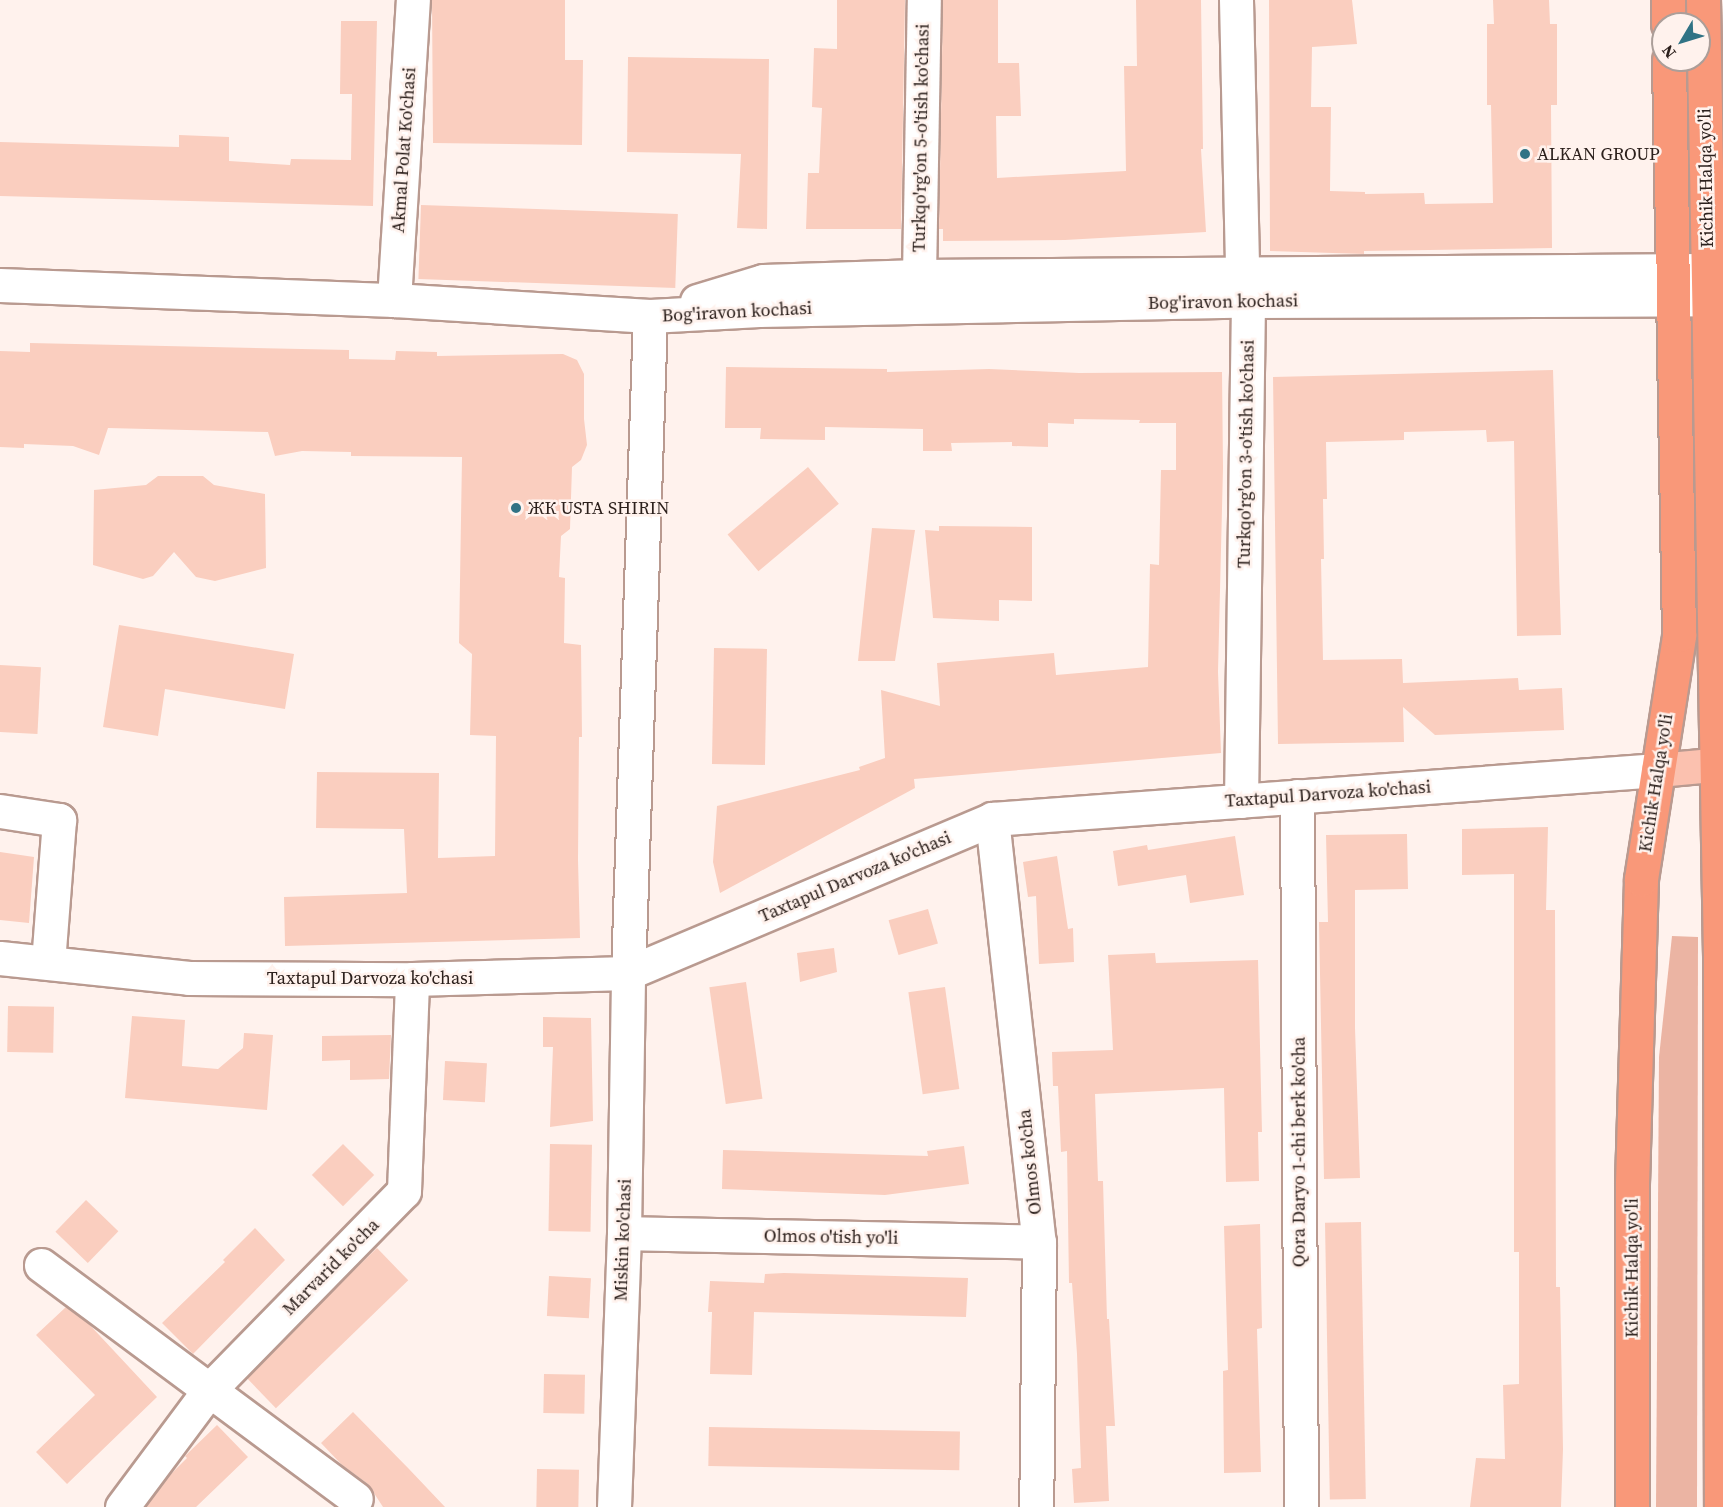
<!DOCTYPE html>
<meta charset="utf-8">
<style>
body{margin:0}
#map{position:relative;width:1723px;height:1507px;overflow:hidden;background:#fff2ed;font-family:"Source Serif 4",serif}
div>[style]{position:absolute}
.green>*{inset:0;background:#ebb4a3}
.building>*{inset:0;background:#facebf;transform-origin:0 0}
.roads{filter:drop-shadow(2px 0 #b99a90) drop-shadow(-2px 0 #b99a90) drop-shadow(0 2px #b99a90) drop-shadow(0 -2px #b99a90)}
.minor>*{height:33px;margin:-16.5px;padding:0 16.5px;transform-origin:16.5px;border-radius:16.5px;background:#fff}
.major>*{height:33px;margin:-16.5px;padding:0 16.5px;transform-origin:16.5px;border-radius:16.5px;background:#fbc1af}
.highway>*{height:33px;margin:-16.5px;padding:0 16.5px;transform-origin:16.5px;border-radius:16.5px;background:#f99879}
.dots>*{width:16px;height:16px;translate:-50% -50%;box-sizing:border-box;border:3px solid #fff2ed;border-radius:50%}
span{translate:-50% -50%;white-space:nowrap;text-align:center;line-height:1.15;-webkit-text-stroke:5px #fff2ed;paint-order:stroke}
.street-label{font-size:18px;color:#2c201c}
.poi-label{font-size:18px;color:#2c201c}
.left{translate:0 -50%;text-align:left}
.north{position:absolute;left:1651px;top:12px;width:60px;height:60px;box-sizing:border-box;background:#fff2ed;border:2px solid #ab9e99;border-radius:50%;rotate:232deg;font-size:16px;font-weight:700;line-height:24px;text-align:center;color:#2c201c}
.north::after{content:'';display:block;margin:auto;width:21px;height:27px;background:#317385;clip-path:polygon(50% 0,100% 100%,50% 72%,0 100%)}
</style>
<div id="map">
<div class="green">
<div style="clip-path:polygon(1672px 936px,1698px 937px,1697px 1507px,1656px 1507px,1659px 1057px)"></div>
</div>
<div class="building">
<div style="clip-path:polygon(432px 0,565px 0,565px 60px,583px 60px,582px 145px,433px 143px)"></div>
<div style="clip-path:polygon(837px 0,905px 0,901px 229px,806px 229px,808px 173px,819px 173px,822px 108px,812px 107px,814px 48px,837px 49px)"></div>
<div style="clip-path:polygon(943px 0,998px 0,998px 63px,1019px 63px,1021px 116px,996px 116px,997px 178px,1126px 171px,1124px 66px,1137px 66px,1136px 0,1201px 0,1203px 149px,1201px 149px,1206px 232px,1065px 240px,943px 241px,943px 229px,939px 229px)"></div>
<div style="clip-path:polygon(1269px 0,1352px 0,1357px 44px,1312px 47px,1311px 107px,1331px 107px,1330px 191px,1365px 192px,1365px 194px,1424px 193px,1425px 204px,1493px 203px,1491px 105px,1487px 105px,1487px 24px,1494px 24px,1493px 0,1549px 0,1550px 24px,1557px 24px,1557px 105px,1551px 105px,1552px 248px,1364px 251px,1364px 254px,1270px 251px)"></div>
<div style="clip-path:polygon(341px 21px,377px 21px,373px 206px,0 196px,0 142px,179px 147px,179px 135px,229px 137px,229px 161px,290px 165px,291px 159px,351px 160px,352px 94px,340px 94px)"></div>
<div style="clip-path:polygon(628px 57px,769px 59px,767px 229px,737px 228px,741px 154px,627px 152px)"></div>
<div style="left:421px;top:205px;width:257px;height:74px;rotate:2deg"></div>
<div style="clip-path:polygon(30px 343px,349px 350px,349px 359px,395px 360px,396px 351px,437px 352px,437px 356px,563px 354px,577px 360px,584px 374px,584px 419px,587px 445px,581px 460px,572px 467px,570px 529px,561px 536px,559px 577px,565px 578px,564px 643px,581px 645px,582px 737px,579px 737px,578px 860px,580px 938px,285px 946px,284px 897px,407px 893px,404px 829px,316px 828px,317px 772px,439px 773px,438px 858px,495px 856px,496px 736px,470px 735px,472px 654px,459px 643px,462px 457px,351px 456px,351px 452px,302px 451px,275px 456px,268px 432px,108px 428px,99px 455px,73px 446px,24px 444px,24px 448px,0 447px,0 351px,30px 352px)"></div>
<div style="clip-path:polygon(726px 367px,887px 369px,887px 372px,989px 369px,1079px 373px,1222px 372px,1223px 468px,1218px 672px,1221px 753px,914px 779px,915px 788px,720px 893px,713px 862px,717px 806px,860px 770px,859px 767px,885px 758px,881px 690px,940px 706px,937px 663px,1054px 653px,1056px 675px,1148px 667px,1150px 564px,1159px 565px,1161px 470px,1176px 470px,1176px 423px,1139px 423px,1140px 420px,1074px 419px,1074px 424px,1048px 423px,1048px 447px,1012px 446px,1012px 442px,951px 443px,952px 451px,923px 451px,923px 429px,825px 427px,825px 440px,760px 439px,761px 428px,725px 428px)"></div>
<div style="clip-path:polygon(1553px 370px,1561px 635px,1517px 636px,1514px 441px,1487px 442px,1486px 430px,1404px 432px,1404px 440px,1326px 442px,1327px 499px,1323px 499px,1324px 559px,1321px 559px,1323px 660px,1402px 659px,1403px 683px,1518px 678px,1519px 690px,1562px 688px,1564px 730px,1435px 735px,1403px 707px,1404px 742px,1278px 744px,1273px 377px)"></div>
<div style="left:808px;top:467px;width:48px;height:105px;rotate:50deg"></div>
<div style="clip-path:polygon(158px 476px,203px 476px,214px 485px,265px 494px,266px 568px,215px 581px,196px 577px,174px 552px,153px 576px,143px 579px,93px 565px,94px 490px,146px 485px)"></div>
<div style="clip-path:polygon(939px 526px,1032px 527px,1032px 601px,999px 600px,999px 621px,933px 618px,925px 530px,939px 531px)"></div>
<div style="clip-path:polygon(872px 528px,915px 530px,895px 661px,858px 661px)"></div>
<div style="clip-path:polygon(119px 625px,294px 654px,285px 709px,165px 689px,158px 736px,103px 727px)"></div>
<div style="left:714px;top:648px;width:53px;height:116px;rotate:1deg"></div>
<div style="left:0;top:665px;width:41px;height:67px;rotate:3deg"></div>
<div style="clip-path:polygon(1548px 827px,1546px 910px,1555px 910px,1556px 1287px,1560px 1287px,1563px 1449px,1561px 1507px,1470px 1507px,1476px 1458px,1505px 1459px,1503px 1385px,1519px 1384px,1519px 1252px,1514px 1252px,1514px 874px,1462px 875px,1462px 829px)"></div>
<div style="clip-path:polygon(1407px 834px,1408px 889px,1355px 890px,1355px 1028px,1360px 1178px,1324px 1179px,1319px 922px,1328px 922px,1326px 835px)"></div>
<div style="clip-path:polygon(1235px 836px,1244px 895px,1190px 903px,1186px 875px,1118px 886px,1113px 851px,1147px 845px,1148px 850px)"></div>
<div style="clip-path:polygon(0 852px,34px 857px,29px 923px,0 920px)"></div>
<div style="clip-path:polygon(1057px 856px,1068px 929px,1073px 928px,1074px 962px,1039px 964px,1036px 896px,1028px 897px,1023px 862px)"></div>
<div style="left:928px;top:909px;width:36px;height:41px;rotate:74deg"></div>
<div style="clip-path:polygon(834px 948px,837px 972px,800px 982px,797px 953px)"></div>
<div style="clip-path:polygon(1155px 953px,1156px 963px,1258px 960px,1262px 1132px,1258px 1132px,1259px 1181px,1226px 1182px,1224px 1088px,1095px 1094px,1098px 1181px,1103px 1181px,1107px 1319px,1109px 1319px,1115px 1426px,1106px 1426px,1109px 1501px,1074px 1503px,1072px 1469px,1081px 1468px,1077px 1354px,1072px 1283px,1069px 1283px,1067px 1151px,1061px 1152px,1058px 1086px,1053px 1086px,1052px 1052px,1113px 1050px,1108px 955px)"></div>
<div style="left:746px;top:982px;width:118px;height:37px;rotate:82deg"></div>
<div style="left:945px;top:987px;width:103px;height:37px;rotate:82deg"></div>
<div style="left:8px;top:1006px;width:46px;height:46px;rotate:1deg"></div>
<div style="clip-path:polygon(132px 1016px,185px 1020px,182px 1066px,218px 1069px,243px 1048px,244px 1033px,273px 1035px,267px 1110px,125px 1098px)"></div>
<div style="clip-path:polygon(543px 1017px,591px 1018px,593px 1121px,550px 1127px,553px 1047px,543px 1047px)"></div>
<div style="clip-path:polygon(391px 1035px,389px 1079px,350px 1080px,350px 1060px,322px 1061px,322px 1036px)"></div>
<div style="left:445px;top:1061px;width:42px;height:39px;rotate:3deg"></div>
<div style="left:343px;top:1144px;width:44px;height:44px;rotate:45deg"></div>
<div style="left:550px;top:1144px;width:42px;height:87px;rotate:1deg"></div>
<div style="clip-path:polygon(964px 1146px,969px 1184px,885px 1195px,722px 1189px,723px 1150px,928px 1156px,927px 1151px)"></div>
<div style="left:86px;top:1200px;width:45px;height:44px;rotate:44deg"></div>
<div style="left:1361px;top:1222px;width:277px;height:36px;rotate:89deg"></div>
<div style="clip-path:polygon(1260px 1224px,1262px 1328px,1257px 1329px,1261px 1472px,1224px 1473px,1223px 1371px,1228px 1370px,1224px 1226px)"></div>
<div style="clip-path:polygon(255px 1228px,285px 1260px,193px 1354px,162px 1323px,225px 1262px,223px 1260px)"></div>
<div style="left:377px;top:1248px;width:45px;height:184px;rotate:46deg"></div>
<div style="clip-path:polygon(784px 1273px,968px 1278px,966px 1317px,754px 1312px,752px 1375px,710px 1374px,712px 1312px,708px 1312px,710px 1281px,764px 1283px,765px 1274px)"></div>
<div style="left:549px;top:1276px;width:42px;height:40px;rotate:3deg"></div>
<div style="clip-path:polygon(66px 1307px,87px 1322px,157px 1397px,67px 1484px,36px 1452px,95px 1395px,36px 1335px)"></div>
<div style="left:544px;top:1374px;width:41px;height:39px;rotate:1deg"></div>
<div style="clip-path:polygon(353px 1412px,409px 1469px,445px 1507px,383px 1507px,368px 1484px,342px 1465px,321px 1443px)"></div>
<div style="clip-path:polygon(217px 1425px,248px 1457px,196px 1507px,145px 1507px,168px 1477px,187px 1458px,185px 1456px)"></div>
<div style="left:709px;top:1427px;width:251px;height:39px;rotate:1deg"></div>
<div style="left:537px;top:1469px;width:42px;height:38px;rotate:1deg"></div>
</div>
<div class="roads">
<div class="minor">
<div style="left:1236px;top:0;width:274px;rotate:88.7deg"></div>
<div style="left:1242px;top:274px;width:28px;rotate:77deg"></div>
<div style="left:1248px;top:301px;width:500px;rotate:90.8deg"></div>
<div style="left:919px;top:276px;width:276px;rotate:-89deg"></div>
<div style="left:0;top:285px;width:394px;rotate:2.2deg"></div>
<div style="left:394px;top:300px;width:256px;rotate:3.6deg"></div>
<div style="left:650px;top:316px;width:109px;rotate:-3.2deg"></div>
<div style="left:759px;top:310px;width:489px;rotate:-1.1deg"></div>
<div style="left:1248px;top:301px;width:475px;rotate:-0.2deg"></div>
<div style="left:394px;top:300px;width:301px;rotate:-86.4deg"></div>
<div style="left:697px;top:301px;width:69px;rotate:-16.9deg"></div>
<div style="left:763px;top:281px;width:156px;rotate:-1.8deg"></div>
<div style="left:919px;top:276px;width:783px;rotate:-0.44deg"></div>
<div style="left:1297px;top:796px;width:711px;rotate:89.68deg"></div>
<div style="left:0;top:811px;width:60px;rotate:8.7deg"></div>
<div style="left:59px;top:820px;width:143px;rotate:94.4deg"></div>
<div style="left:992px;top:819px;width:426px;rotate:83.7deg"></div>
<div style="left:1039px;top:1242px;width:265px;rotate:90.6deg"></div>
<div style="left:0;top:958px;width:190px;rotate:6deg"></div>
<div style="left:189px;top:978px;width:223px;rotate:0.3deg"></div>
<div style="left:412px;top:979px;width:216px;rotate:-1.6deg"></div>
<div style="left:628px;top:973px;width:395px;rotate:-22.9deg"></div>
<div style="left:992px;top:819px;width:668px;rotate:-4.21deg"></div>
<div style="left:624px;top:1233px;width:415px;rotate:1.2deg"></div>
<div style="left:41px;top:1265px;width:392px;rotate:36.6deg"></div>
<div style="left:122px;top:1507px;width:147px;rotate:-53.3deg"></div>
<div style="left:210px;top:1389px;width:277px;rotate:-45.6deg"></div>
<div style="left:404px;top:1191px;width:212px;rotate:-87.8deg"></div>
<div style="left:614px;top:1507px;width:274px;rotate:-87.9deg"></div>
<div style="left:624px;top:1233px;width:260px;rotate:-89.1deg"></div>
<div style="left:628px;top:973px;width:657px;rotate:-88.08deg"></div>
</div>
<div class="major">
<div style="left:1658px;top:770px;width:65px;rotate:-5.3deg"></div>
</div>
<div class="highway">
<div style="left:1668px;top:0;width:24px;rotate:90deg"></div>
<div style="left:1703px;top:0;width:959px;rotate:88.98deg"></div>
<div style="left:1720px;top:959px;width:548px;rotate:89.9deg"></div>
<div style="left:1632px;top:1507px;width:324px;rotate:-90deg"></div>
<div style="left:1632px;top:1183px;width:304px;rotate:-88.3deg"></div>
<div style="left:1641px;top:879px;width:247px;rotate:-81.1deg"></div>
<div style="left:1679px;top:635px;width:575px;rotate:-91deg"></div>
</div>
</div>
<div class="dots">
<div style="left:1525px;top:154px;background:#317385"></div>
<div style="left:516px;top:508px;background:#317385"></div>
</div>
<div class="street-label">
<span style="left:921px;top:138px;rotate:-89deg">Turkqo'rg'on 5-o'tish ko'chasi</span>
<span style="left:404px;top:150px;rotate:-86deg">Akmal Polat Ko'chasi</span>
<span style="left:1706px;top:178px;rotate:-91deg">Kichik Halqa yo'li</span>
<span style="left:1223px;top:302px;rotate:-1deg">Bog'iravon kochasi</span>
<span style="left:737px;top:312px;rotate:-3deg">Bog'iravon kochasi</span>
<span style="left:1246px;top:454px;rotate:-89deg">Turkqo'rg'on 3-o'tish ko'chasi</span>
<span style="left:1656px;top:783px;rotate:-81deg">Kichik Halqa yo'li</span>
<span style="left:1328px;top:794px;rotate:-4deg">Taxtapul Darvoza ko'chasi</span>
<span style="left:855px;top:877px;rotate:-23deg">Taxtapul Darvoza ko'chasi</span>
<span style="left:370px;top:978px">Taxtapul Darvoza ko'chasi</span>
<span style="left:1299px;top:1152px;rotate:-90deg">Qora Daryo 1-chi berk ko'cha</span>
<span style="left:1030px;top:1162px;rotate:-96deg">Olmos ko'cha</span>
<span style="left:831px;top:1237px;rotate:1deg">Olmos o'tish yo'li</span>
<span style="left:623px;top:1240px;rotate:-88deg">Miskin ko'chasi</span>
<span style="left:331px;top:1267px;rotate:-45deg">Marvarid ko'cha</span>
<span style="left:1632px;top:1268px;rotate:-90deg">Kichik Halqa yo'li</span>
</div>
<div class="poi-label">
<span class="left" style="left:1537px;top:154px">ALKAN GROUP</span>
<span class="left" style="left:528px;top:508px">ЖК USTA SHIRIN</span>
</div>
<div class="north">N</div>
</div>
